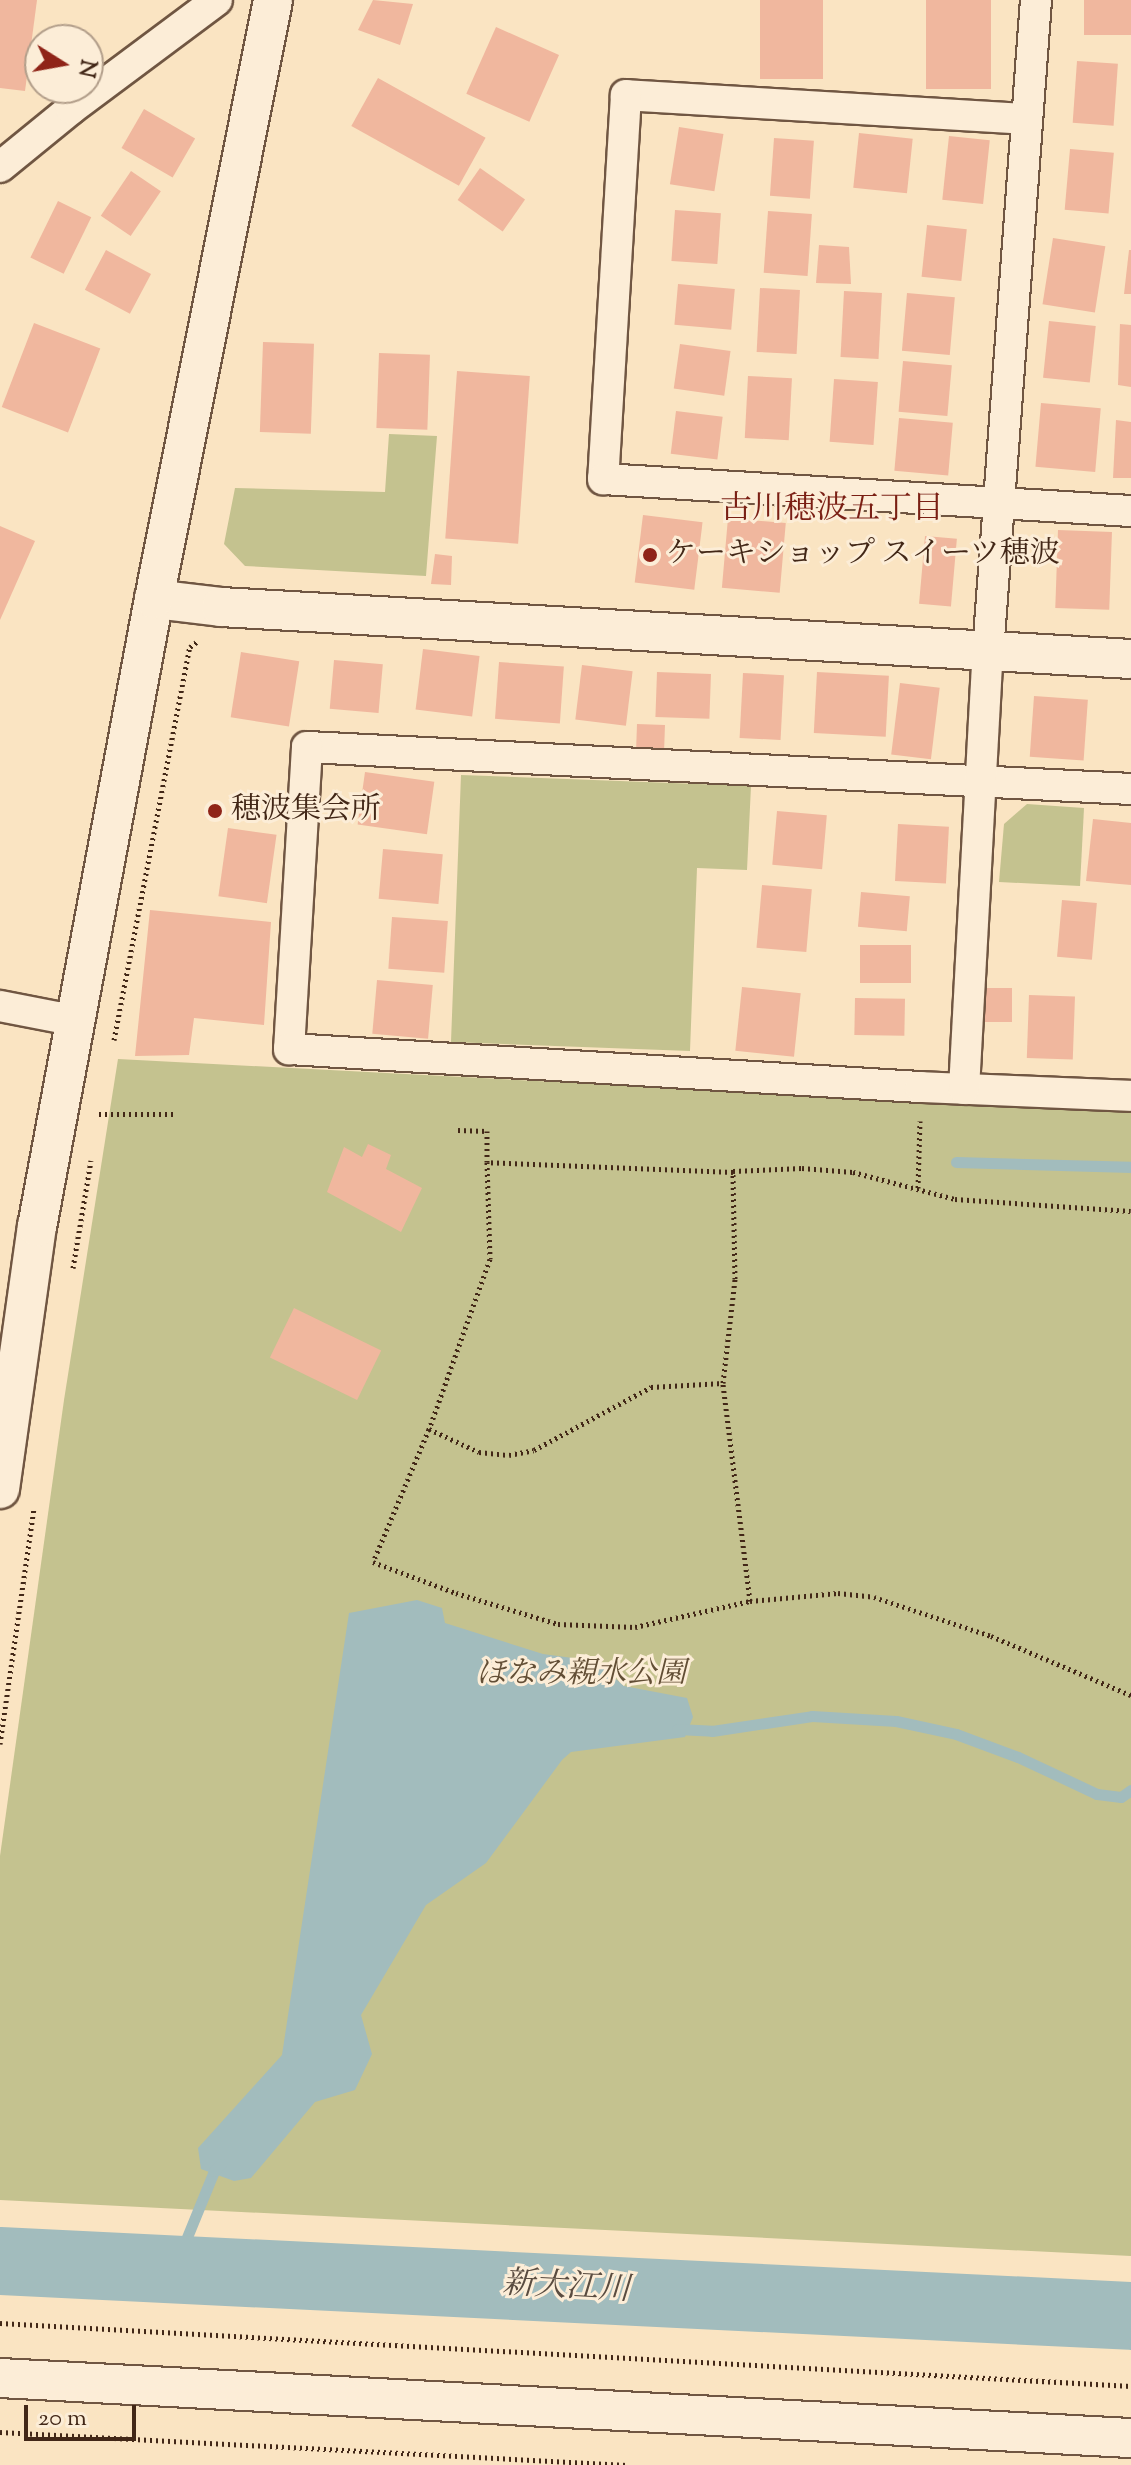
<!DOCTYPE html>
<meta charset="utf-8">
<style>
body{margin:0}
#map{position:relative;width:1131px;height:2465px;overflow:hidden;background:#fae4c2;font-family:"Sorts Mill Goudy","Noto Serif JP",serif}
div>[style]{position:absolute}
.green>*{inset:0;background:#c4c28f}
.water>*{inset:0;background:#a2bcbd}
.stream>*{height:11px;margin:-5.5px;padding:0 5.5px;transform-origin:5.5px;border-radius:5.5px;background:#a2bcbd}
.river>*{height:68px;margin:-34px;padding:0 34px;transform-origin:34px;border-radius:34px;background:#a2bcbd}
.building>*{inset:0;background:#f0b79e;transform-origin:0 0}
.path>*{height:5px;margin-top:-2.5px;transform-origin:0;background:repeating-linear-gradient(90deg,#422717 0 2px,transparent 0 6px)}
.roads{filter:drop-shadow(2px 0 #705642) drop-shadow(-2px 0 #705642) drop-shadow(0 2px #705642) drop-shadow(0 -2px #705642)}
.minor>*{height:30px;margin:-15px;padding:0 15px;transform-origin:15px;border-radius:15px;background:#fcedd7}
.tertiary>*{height:38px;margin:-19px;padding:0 19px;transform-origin:19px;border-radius:19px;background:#fcedd7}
.dots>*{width:22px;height:22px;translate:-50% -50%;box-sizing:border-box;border:4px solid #fcedd7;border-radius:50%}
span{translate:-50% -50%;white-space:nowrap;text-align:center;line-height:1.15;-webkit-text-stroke:6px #fcedd7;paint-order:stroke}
.poi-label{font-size:30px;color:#422717}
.left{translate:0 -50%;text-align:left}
.park-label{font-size:30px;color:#624e35;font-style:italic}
.neighbourhood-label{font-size:32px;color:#7a1f14}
.water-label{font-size:32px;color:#5a4c40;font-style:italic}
.north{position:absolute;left:24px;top:24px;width:80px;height:80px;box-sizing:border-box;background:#fcedd7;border:2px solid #b29e8a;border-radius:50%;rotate:101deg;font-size:22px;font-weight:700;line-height:32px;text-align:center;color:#422717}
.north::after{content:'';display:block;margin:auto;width:28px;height:36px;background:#8f2418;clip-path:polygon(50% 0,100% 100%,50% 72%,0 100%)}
.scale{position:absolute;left:24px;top:2405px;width:112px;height:36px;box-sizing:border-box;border:4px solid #422717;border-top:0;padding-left:10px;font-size:24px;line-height:28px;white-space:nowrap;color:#422717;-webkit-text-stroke:6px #fcedd7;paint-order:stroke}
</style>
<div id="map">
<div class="green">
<div style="clip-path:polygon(389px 434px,437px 436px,426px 576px,245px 566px,224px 544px,235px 488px,385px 492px)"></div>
<div style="clip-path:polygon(461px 775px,751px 786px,747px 870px,697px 868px,690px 1051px,451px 1042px)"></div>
<div style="clip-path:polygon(1027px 804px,1084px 808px,1080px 886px,999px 882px,1004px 824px)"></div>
<div style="clip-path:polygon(118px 1059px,1131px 1112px,1131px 2256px,0 2200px,0 1856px,64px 1400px)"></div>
</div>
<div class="water">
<div style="clip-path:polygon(417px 1600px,442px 1608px,445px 1623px,543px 1654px,595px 1661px,624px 1686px,687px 1698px,693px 1717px,685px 1737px,571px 1752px,562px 1760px,486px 1863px,426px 1905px,361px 2015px,372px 2054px,355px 2090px,315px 2102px,251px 2178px,234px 2181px,201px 2169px,198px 2148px,282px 2055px,349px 1613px)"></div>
</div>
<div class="stream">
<div style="left:956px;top:1162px;width:175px;rotate:1.6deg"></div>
<div style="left:677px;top:1729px;width:35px;rotate:3deg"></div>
<div style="left:712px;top:1731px;width:101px;rotate:-8.5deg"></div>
<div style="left:812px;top:1716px;width:84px;rotate:3.4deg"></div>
<div style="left:896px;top:1721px;width:61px;rotate:12.2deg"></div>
<div style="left:956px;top:1734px;width:66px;rotate:20.4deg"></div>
<div style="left:1018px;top:1757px;width:87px;rotate:25.1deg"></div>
<div style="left:1097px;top:1794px;width:24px;rotate:7deg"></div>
<div style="left:1121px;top:1797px;width:12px;rotate:-35deg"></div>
<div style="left:174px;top:2269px;width:106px;rotate:-67.8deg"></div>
<div style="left:214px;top:2171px;width:10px;rotate:-45deg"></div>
</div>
<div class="river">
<div style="left:0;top:2261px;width:1132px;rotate:2.78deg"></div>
</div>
<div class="building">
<div style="clip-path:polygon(0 0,37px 0,25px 91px,0 88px)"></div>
<div style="clip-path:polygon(373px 0,413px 4px,400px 45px,358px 30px)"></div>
<div style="left:760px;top:0;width:63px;height:79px"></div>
<div style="left:926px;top:0;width:65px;height:89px"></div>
<div style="left:1084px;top:0;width:47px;height:35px"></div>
<div style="left:496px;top:27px;width:69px;height:73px;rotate:24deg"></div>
<div style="left:1077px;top:61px;width:41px;height:62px;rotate:4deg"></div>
<div style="left:378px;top:78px;width:123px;height:55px;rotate:29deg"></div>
<div style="left:144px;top:109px;width:59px;height:45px;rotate:30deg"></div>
<div style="left:679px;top:127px;width:45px;height:58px;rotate:9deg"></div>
<div style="left:859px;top:133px;width:54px;height:55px;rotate:6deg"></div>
<div style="left:949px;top:136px;width:41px;height:64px;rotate:6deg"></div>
<div style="left:774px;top:138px;width:40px;height:58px;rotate:4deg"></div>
<div style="left:1070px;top:149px;width:44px;height:61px;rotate:5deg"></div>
<div style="left:480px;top:168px;width:55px;height:39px;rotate:35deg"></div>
<div style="left:131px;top:171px;width:36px;height:54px;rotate:34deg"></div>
<div style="left:58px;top:201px;width:37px;height:63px;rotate:26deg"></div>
<div style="left:675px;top:210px;width:46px;height:51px;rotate:4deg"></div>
<div style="left:768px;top:211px;width:44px;height:62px;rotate:4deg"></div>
<div style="left:927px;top:225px;width:40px;height:52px;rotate:6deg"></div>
<div style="left:1053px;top:238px;width:53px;height:67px;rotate:9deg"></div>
<div style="clip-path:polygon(819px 245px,849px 247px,851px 284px,816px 283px)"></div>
<div style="left:106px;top:250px;width:51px;height:45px;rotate:28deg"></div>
<div style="clip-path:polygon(1129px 250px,1131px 250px,1131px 294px,1124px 294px)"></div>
<div style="left:678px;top:284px;width:57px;height:41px;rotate:5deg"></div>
<div style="left:760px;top:288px;width:40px;height:64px;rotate:3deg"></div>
<div style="left:844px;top:291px;width:38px;height:66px;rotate:3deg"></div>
<div style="left:907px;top:293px;width:48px;height:58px;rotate:5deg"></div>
<div style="left:1049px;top:321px;width:47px;height:57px;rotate:6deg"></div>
<div style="left:34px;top:323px;width:71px;height:90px;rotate:21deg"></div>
<div style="clip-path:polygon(1120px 324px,1131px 325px,1131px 387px,1118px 385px)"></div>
<div style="left:263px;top:342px;width:51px;height:90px;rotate:2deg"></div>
<div style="left:680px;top:344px;width:51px;height:45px;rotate:8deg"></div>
<div style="left:379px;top:353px;width:51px;height:75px;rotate:2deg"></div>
<div style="left:903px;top:361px;width:49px;height:51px;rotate:5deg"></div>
<div style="left:457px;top:371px;width:73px;height:168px;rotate:4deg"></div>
<div style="left:748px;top:376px;width:44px;height:62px;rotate:3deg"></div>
<div style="left:834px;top:379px;width:44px;height:63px;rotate:4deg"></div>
<div style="left:1041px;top:403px;width:60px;height:64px;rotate:5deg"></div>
<div style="left:676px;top:411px;width:47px;height:43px;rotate:7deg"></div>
<div style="left:899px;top:418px;width:54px;height:53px;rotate:5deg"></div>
<div style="clip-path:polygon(1116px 420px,1131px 422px,1131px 478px,1113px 478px)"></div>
<div style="left:643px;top:515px;width:60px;height:68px;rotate:7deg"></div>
<div style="left:728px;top:518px;width:58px;height:70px;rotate:5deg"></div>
<div style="clip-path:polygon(0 526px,35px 541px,0 620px)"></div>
<div style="left:1058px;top:530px;width:54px;height:78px;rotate:2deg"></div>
<div style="left:925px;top:536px;width:32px;height:68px;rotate:5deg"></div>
<div style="clip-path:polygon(435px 554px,452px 556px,451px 585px,431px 584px)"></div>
<div style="left:423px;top:649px;width:57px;height:61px;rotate:7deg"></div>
<div style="left:241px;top:652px;width:59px;height:66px;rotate:9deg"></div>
<div style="left:334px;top:660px;width:49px;height:49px;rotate:5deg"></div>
<div style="left:499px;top:662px;width:65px;height:57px;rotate:4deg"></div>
<div style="left:582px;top:665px;width:51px;height:55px;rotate:7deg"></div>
<div style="left:657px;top:672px;width:54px;height:45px;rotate:2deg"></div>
<div style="left:817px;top:672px;width:72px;height:61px;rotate:3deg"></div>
<div style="left:743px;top:673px;width:41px;height:65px;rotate:3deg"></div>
<div style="left:900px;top:683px;width:40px;height:72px;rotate:7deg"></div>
<div style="left:1034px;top:696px;width:54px;height:61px;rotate:4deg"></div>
<div style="left:637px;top:724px;width:28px;height:29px;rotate:2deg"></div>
<div style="left:365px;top:772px;width:70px;height:53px;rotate:8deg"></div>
<div style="left:777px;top:811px;width:50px;height:54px;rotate:5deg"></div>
<div style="clip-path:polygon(1093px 819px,1131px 823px,1131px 885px,1086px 881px)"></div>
<div style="left:898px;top:824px;width:51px;height:57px;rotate:3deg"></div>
<div style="left:228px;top:828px;width:49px;height:69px;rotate:8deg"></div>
<div style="left:383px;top:849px;width:60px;height:50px;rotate:5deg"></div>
<div style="left:762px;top:885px;width:50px;height:63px;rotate:5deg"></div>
<div style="left:861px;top:892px;width:49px;height:35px;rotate:5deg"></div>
<div style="left:1062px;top:900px;width:35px;height:57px;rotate:5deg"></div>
<div style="clip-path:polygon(150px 910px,271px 922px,264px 1025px,194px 1018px,189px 1055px,135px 1056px)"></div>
<div style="left:392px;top:917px;width:56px;height:52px;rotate:4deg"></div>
<div style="left:860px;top:945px;width:51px;height:38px"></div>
<div style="left:377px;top:980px;width:56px;height:54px;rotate:5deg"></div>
<div style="left:742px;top:987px;width:59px;height:64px;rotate:6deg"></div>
<div style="left:981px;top:988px;width:31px;height:34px"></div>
<div style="left:1029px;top:995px;width:46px;height:63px;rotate:2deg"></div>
<div style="left:855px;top:998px;width:50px;height:37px;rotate:1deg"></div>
<div style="clip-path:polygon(368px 1144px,391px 1155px,386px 1169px,422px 1188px,401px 1232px,327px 1192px,344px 1147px,362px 1157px)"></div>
<div style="left:294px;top:1308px;width:97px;height:55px;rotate:26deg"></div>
</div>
<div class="path">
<div style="left:114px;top:1040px;width:400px;rotate:-79.1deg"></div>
<div style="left:190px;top:647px;width:10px;rotate:-37deg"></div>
<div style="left:99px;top:1114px;width:75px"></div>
<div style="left:458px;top:1130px;width:29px;rotate:2deg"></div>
<div style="left:487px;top:1131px;width:31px;rotate:90deg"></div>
<div style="left:487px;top:1162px;width:97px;rotate:88.2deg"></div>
<div style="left:490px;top:1259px;width:181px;rotate:109.7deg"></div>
<div style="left:429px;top:1429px;width:144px;rotate:112.8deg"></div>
<div style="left:373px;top:1562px;width:89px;rotate:20.5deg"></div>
<div style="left:456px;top:1593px;width:107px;rotate:16.9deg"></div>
<div style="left:558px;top:1624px;width:77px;rotate:2.2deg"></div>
<div style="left:635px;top:1627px;width:118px;rotate:-12.7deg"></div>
<div style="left:750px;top:1601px;width:220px;rotate:-97.1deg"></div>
<div style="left:723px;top:1383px;width:105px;rotate:-83.4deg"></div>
<div style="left:735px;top:1279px;width:107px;rotate:-91.1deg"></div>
<div style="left:733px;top:1172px;width:246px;rotate:-177.7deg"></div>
<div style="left:733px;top:1171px;width:69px;rotate:-2.5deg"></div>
<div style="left:802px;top:1168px;width:51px;rotate:4.5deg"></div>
<div style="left:853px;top:1172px;width:106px;rotate:14.8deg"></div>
<div style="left:955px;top:1199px;width:176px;rotate:3.9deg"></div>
<div style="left:918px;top:1188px;width:67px;rotate:-88.3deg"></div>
<div style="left:73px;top:1268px;width:109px;rotate:-80.5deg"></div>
<div style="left:429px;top:1429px;width:55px;rotate:24.7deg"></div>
<div style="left:479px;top:1452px;width:30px;rotate:6deg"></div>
<div style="left:509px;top:1455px;width:25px;rotate:-11deg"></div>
<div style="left:534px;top:1450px;width:133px;rotate:-28.3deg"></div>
<div style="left:651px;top:1387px;width:72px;rotate:-3.2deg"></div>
<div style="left:750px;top:1601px;width:88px;rotate:-5.2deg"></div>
<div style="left:838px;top:1593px;width:36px;rotate:6deg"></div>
<div style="left:874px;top:1597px;width:123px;rotate:18.4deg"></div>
<div style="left:991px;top:1636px;width:152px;rotate:22.9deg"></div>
<div style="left:0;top:1744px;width:239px;rotate:-81.8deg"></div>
<div style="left:0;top:2323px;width:1133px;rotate:3.19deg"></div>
<div style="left:0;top:2432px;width:628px;rotate:3.01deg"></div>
</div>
<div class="roads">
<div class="minor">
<div style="left:1026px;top:119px;width:401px;rotate:-176.6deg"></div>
<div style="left:626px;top:95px;width:385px;rotate:93.4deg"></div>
<div style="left:603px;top:479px;width:529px;rotate:3.47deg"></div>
<div style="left:0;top:167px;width:92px;rotate:-39.2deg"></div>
<div style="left:71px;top:109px;width:182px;rotate:-36.7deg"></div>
<div style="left:1131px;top:789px;width:825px;rotate:-177.08deg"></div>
<div style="left:307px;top:747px;width:303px;rotate:93.4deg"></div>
<div style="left:289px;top:1049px;width:632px;rotate:3.45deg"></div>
<div style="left:920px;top:1087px;width:211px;rotate:2.4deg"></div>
<div style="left:0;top:1006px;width:78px;rotate:11deg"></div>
<div style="left:964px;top:1089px;width:438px;rotate:-86.9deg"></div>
<div style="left:988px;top:652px;width:654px;rotate:-85.79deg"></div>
</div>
<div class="tertiary">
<div style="left:154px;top:599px;width:67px;rotate:6.8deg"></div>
<div style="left:221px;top:607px;width:911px;rotate:3.27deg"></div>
<div style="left:0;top:1489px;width:265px;rotate:-82deg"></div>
<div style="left:37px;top:1227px;width:639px;rotate:-79.45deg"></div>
<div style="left:154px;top:599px;width:611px;rotate:-78.76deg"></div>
<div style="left:0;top:2378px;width:1133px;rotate:3.04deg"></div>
</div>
</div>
<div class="dots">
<div style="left:650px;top:555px;background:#8f2418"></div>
<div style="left:215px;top:811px;background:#8f2418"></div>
</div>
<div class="poi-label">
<span class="left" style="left:666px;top:555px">ケーキショップ スイーツ穂波</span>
<span class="left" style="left:231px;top:811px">穂波集会所</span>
</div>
<div class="park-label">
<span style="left:581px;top:1675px">ほなみ親水公園</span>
</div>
<div class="neighbourhood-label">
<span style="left:832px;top:510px">古川穂波五丁目</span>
</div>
<div class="water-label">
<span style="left:566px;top:2288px;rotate:3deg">新大江川</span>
</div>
<div class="north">N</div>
<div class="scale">20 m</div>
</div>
